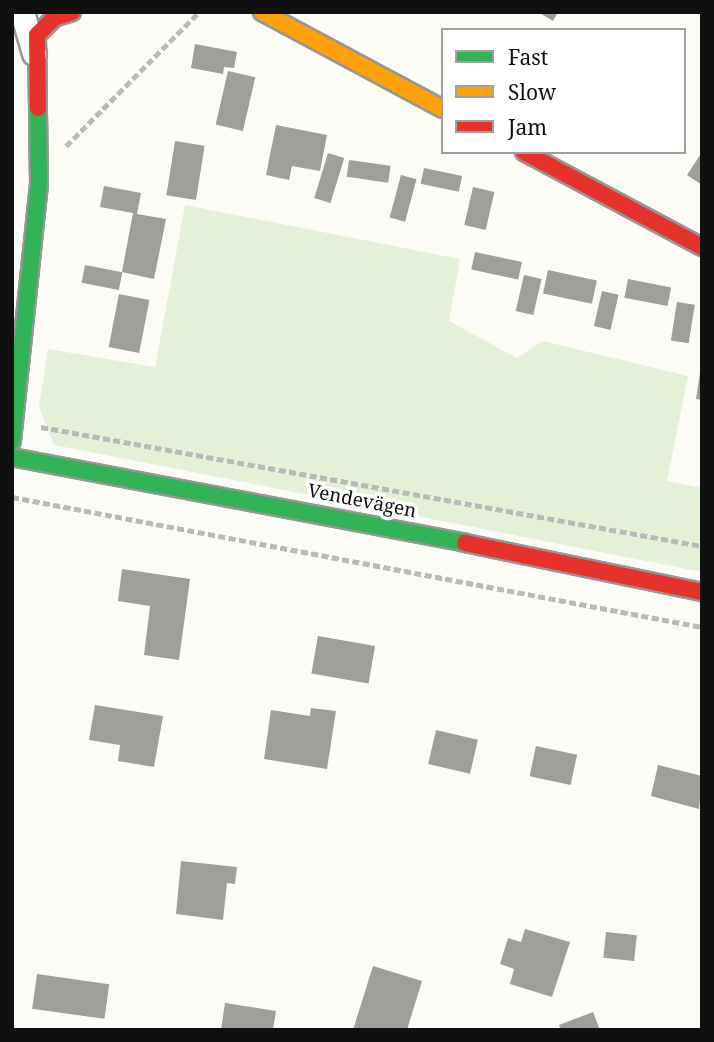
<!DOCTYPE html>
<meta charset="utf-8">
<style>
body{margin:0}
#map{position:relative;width:714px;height:1042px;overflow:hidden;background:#fcfbf6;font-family:"Noto Serif",serif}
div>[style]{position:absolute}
.green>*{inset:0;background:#e5f1d7}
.building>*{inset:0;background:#a09e9b;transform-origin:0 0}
.path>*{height:4.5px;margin-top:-2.25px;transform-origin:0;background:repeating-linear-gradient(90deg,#b9b9b8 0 7px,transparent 0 10.5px)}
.roads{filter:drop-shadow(2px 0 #969694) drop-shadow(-2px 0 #969694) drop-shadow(0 2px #969694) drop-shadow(0 -2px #969694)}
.street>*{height:23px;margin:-11.5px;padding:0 11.5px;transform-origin:11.5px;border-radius:11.5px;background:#fffefe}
.fast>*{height:16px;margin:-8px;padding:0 8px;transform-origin:8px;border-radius:8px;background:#30b455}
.slow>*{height:16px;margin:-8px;padding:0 8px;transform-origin:8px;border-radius:8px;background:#ff9f0a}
.jam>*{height:16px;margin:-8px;padding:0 8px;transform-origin:8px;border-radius:8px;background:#e5322d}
span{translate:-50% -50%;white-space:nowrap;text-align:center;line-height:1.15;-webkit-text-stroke:7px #fff;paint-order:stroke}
.street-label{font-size:19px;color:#101010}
.frame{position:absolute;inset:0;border:14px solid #101010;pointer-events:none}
.legend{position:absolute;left:441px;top:28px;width:245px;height:126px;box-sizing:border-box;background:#fff;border:2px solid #9f9f9f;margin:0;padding:9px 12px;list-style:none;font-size:21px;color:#101010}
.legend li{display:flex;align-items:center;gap:14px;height:35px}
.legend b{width:35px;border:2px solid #9f9f9f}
</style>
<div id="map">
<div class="green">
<div style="clip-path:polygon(185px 205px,460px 259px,449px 321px,517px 358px,543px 341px,688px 376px,667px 481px,702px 488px,702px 572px,54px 445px,39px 407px,48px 349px,155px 367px)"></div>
</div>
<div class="building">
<div style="clip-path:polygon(538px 12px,558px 12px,553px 21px)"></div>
<div style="clip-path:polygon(195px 44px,237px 52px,234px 68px,224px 67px,223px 74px,191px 68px)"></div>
<div style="left:228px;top:71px;width:28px;height:55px;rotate:13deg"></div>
<div style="clip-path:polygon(276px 125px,327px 135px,320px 171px,292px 166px,289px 180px,266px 175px)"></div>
<div style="left:175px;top:141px;width:30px;height:55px;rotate:9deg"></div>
<div style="clip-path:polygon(702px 152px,702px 185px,687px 175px)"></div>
<div style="left:328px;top:153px;width:17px;height:47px;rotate:17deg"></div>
<div style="left:349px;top:160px;width:42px;height:17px;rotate:8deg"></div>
<div style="left:424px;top:168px;width:39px;height:16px;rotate:12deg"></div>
<div style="left:401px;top:175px;width:16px;height:44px;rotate:15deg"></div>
<div style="clip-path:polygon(104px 186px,141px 193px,137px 214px,166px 219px,154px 279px,122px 272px,133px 213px,100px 207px)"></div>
<div style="left:473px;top:187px;width:22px;height:39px;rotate:13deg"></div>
<div style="left:475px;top:252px;width:48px;height:18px;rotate:12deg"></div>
<div style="left:85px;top:265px;width:38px;height:18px;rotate:11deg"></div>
<div style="left:548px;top:270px;width:50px;height:24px;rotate:12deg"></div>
<div style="left:524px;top:275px;width:18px;height:37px;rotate:13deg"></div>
<div style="left:628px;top:279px;width:44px;height:19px;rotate:11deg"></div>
<div style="left:602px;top:291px;width:17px;height:36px;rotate:13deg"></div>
<div style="left:119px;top:294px;width:31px;height:54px;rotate:11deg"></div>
<div style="left:677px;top:302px;width:18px;height:39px;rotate:9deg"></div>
<div style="clip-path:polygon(700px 373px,702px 373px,702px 400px,696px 399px)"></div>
<div style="clip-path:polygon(122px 569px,190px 579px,179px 660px,144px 655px,150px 606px,118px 601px)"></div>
<div style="left:318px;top:636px;width:58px;height:38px;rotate:10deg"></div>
<div style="clip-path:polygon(95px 705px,163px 716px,154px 767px,118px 761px,120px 745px,89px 740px)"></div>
<div style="clip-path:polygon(311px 708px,336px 711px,327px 769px,264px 759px,271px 710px,310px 716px)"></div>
<div style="left:436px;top:730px;width:43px;height:35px;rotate:13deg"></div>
<div style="left:536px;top:746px;width:42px;height:31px;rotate:12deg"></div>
<div style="clip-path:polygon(658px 765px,702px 776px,699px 809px,651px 796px)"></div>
<div style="clip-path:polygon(181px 861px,237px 867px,235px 884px,227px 883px,223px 920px,176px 914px)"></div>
<div style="clip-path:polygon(525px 929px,570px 942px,552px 997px,510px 984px,514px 969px,500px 964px,508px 938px,521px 942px)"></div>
<div style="left:606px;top:932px;width:31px;height:26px;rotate:6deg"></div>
<div style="clip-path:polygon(373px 966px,422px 981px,407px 1030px,353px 1030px)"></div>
<div style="left:37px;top:974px;width:73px;height:35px;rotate:8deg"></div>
<div style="clip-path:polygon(225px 1003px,276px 1011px,273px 1030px,221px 1030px)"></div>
<div style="clip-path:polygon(593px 1012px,600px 1030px,561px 1030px,559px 1025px)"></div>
</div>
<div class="path">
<div style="left:66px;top:146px;width:189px;rotate:-45.2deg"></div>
<div style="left:41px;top:427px;width:672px;rotate:10.21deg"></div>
<div style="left:12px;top:497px;width:702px;rotate:10.67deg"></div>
</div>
<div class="roads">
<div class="street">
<div style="left:22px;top:12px;width:43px;rotate:73.7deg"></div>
</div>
<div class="fast">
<div style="left:12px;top:441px;width:259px;rotate:-84deg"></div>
<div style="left:39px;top:183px;width:75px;rotate:-90.8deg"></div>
<div style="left:12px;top:457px;width:461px;rotate:10.7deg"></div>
</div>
<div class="slow">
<div style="left:262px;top:12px;width:205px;rotate:28.2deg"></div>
</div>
<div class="jam">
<div style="left:38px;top:108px;width:73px;rotate:-90.8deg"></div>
<div style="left:37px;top:35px;width:24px;rotate:-45deg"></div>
<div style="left:54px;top:18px;width:19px;rotate:-18deg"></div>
<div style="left:524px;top:152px;width:202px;rotate:28.1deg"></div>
<div style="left:465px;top:543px;width:242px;rotate:11.7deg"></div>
</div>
</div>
<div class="street-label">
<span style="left:362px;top:501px;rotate:11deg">Vendevägen</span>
</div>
<div class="frame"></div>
<ul class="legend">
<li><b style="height:9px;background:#30b455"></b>Fast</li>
<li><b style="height:9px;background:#ff9f0a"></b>Slow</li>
<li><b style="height:9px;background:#e5322d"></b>Jam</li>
</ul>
</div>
